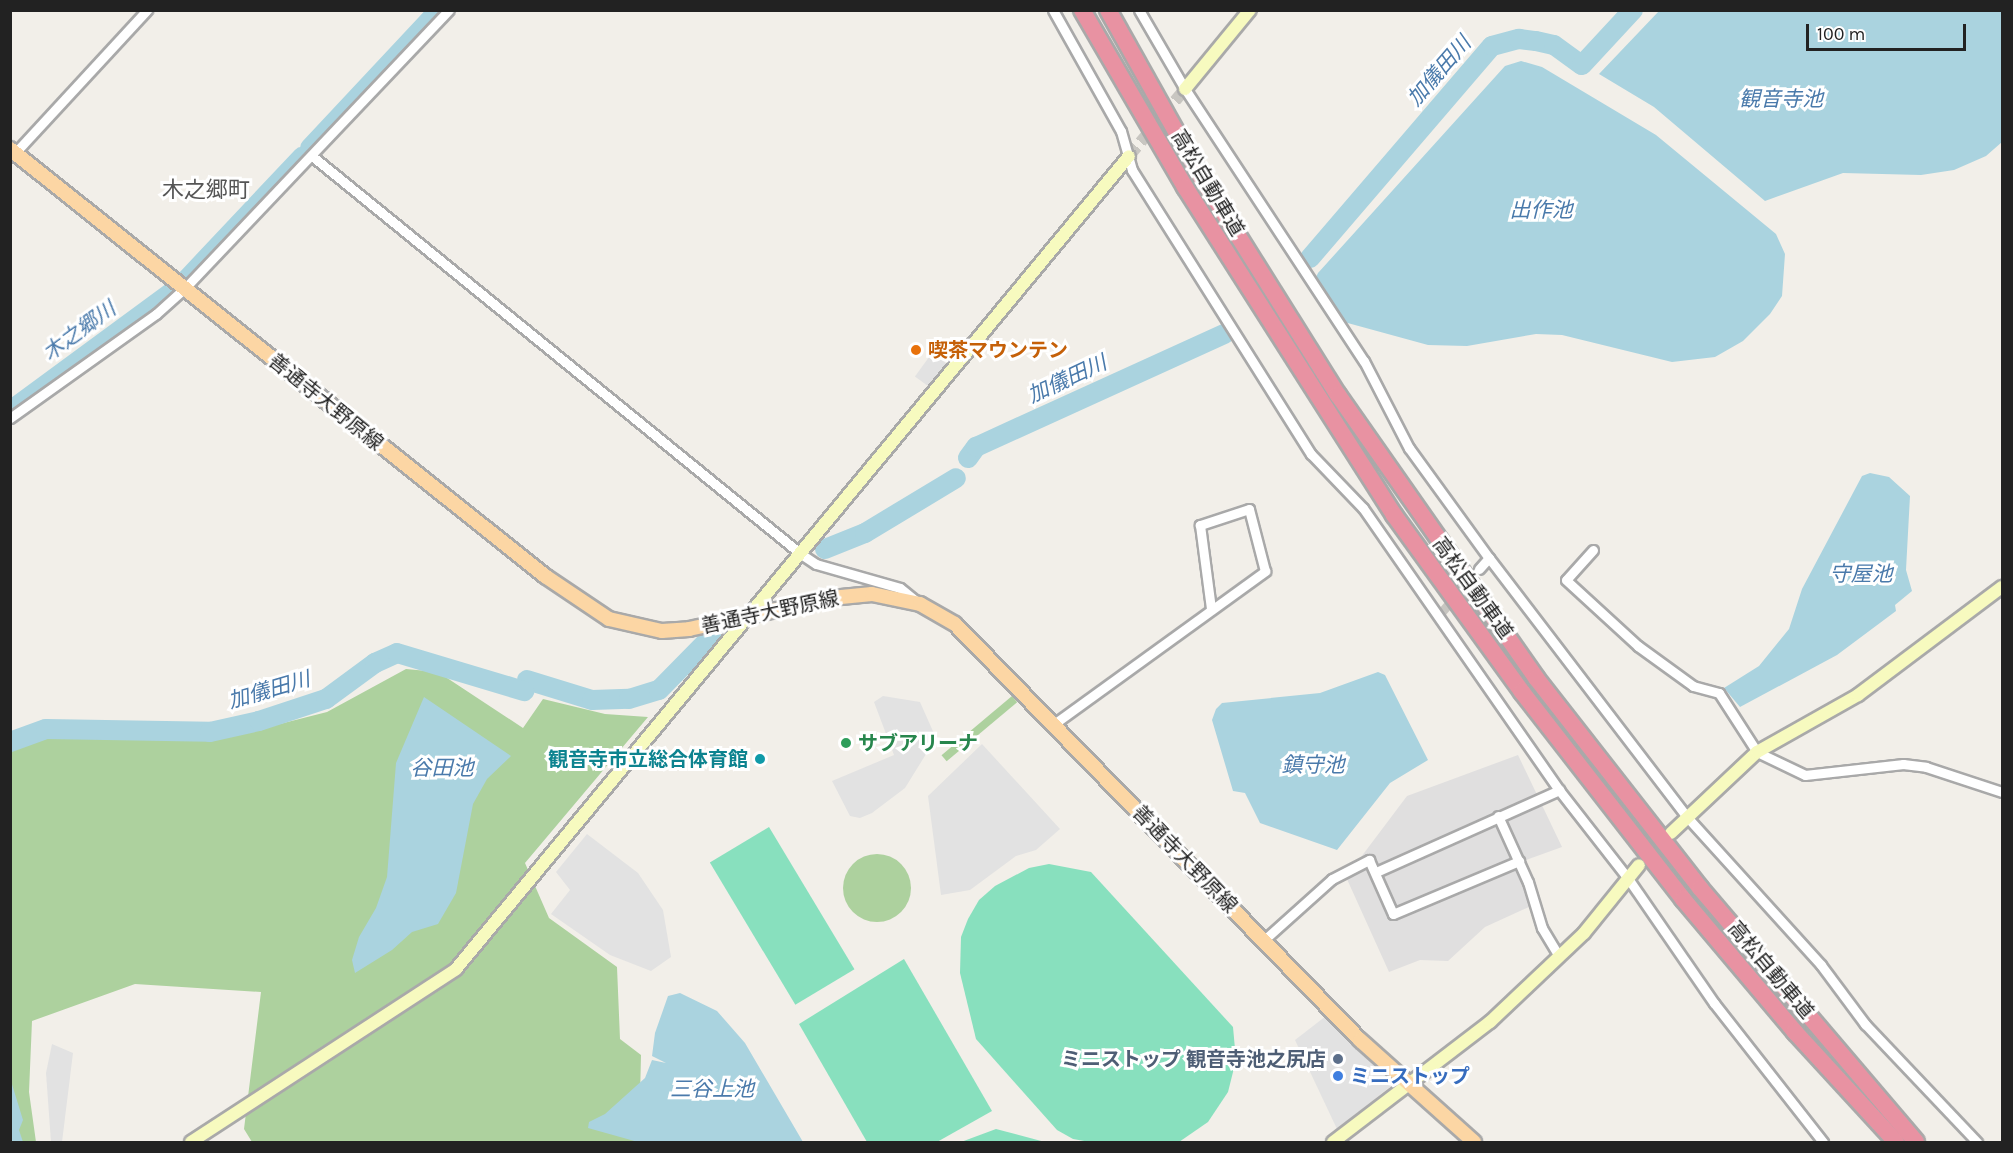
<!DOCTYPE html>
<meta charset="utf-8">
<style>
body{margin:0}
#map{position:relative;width:2013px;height:1153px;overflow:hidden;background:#f2efe9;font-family:Karla,"Noto Sans JP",sans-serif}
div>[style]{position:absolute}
.residential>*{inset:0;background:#e0dfdf}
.forest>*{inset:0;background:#add19e;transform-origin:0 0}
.round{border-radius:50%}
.pitch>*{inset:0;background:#88e0be;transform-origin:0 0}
.parking>*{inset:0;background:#e2e2e2;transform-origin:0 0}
.water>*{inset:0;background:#aad3df}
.river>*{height:20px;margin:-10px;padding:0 10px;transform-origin:10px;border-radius:10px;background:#aad3df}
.street-tunnel>*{height:9px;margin-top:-4.5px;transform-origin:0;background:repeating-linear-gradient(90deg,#c8c6c1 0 9px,transparent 0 13.5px)}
.secondary-tunnel>*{height:12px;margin-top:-6px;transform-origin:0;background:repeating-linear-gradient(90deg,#c8c6c1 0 12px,transparent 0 18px)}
.roads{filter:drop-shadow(2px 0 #a9a9a9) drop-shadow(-2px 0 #a9a9a9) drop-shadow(0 2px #a9a9a9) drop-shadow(0 -2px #a9a9a9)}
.street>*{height:9px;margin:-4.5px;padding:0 4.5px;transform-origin:4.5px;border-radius:4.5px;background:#fff}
.secondary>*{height:12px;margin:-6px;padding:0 6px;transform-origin:6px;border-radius:6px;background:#f7fabf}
.primary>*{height:14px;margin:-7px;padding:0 7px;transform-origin:7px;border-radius:7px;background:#fcd6a4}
.highway>*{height:16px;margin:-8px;padding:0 8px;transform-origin:8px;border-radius:8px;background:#e892a2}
.dots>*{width:16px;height:16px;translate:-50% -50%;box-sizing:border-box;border:3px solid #fff;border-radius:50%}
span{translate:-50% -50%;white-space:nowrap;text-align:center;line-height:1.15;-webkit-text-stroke:6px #fff;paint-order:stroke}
.street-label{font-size:20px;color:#222}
.food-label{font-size:20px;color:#c56008;font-weight:700}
.left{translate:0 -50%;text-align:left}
.leisure-label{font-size:20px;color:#27864d;font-weight:700}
.culture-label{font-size:20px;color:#0d838f;font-weight:700}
.right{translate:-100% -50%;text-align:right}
.service-label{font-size:20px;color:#4e5e75;font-weight:700}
.shop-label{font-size:20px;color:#366cbe;font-weight:700}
.water-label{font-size:21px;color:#4a7aab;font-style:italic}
.quarter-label{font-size:22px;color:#555}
.frame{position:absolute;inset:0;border:12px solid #222;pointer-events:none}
.scale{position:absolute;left:1806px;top:24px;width:160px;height:27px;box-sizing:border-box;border:3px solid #222;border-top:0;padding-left:8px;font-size:18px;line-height:21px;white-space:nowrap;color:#222;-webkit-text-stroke:4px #fff;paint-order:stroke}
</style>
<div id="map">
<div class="residential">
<div style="clip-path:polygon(1518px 755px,1562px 847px,1526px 860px,1540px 902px,1485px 927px,1448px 961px,1420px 960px,1389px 972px,1346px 877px,1407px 796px)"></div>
</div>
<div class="forest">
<div style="clip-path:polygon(406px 669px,438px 672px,523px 728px,543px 699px,605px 714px,648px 717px,525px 863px,549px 918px,617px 967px,620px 1039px,641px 1055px,639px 1142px,252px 1142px,244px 1129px,261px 992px,135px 984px,32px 1021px,29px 1092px,36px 1142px,11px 1142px,11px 747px,27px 740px,82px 733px,216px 740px,327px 712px)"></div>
<div style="left:1012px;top:696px;width:8px;height:92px;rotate:50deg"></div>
<div class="round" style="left:843px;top:854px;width:68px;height:68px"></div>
</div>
<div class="pitch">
<div style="left:769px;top:827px;width:166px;height:69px;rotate:59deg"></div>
<div style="clip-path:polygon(1049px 864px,1091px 872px,1233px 1027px,1236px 1060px,1228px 1092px,1208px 1122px,1179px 1142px,1090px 1142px,1073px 1139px,1057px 1130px,976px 1039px,960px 973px,961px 937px,968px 919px,979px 900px,995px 886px,1029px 868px)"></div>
<div style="clip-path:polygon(904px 959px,992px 1111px,937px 1142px,867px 1142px,799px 1024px)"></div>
<div style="clip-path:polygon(996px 1129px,1045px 1142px,961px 1142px)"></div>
</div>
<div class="parking">
<div style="left:932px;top:353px;width:19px;height:29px;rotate:36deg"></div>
<div style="clip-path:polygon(883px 696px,920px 702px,936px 738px,905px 788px,872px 813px,860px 818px,850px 816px,832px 781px,894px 755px,874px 702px)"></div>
<div style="clip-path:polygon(982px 744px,1060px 829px,1036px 850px,1016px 856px,970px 890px,941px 895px,928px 796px)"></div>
<div style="clip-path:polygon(587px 834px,638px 873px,663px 910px,671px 957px,651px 971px,610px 955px,551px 914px,570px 890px,556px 872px)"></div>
<div style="clip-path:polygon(1326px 1016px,1393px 1079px,1391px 1086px,1337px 1129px,1295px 1040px)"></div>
<div style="clip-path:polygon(52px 1044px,73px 1053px,62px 1142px,51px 1142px,46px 1073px)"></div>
</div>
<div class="water">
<div style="clip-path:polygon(1659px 11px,2002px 11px,2002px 142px,1986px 156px,1954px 170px,1921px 175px,1843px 173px,1765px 201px,1654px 107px,1599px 74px)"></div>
<div style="clip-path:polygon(1521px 61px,1542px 67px,1656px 135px,1776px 234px,1785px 254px,1782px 296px,1770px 314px,1743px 341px,1715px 357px,1672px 362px,1562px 335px,1536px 334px,1467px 346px,1428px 345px,1344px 322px,1316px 277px,1318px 273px,1505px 66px)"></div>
<div style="clip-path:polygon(1870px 473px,1889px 477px,1910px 496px,1906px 570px,1912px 591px,1895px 605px,1896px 611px,1837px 655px,1740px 707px,1724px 688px,1759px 666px,1789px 629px,1802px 589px,1862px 476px)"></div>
<div style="clip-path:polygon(1378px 672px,1385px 675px,1428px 760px,1390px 783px,1337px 850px,1260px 823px,1245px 793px,1233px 791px,1212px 720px,1216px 709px,1222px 703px,1320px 693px)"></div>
<div style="clip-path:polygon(424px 697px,511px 756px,487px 779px,473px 804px,456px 893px,438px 924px,412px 932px,392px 950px,355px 973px,352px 960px,359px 937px,376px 908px,387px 877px,396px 763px)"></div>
<div style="clip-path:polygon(680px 993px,717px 1011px,745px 1043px,803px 1142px,638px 1142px,588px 1128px,589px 1122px,605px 1114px,645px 1078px,652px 1060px,666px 1063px,652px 1056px,655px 1033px,668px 996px)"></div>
<div style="clip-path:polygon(11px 1081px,23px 1120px,19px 1130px,23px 1142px,11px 1142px)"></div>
</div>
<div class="river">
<div style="left:310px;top:148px;width:189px;rotate:-46.9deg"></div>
<div style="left:1310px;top:258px;width:279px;rotate:-49.4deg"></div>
<div style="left:1492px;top:46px;width:28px;rotate:-15deg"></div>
<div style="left:1519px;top:39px;width:17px;rotate:7deg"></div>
<div style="left:1536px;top:41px;width:18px;rotate:13deg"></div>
<div style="left:1554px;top:45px;width:34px;rotate:36deg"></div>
<div style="left:1582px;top:65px;width:75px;rotate:-47.2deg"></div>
<div style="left:187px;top:279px;width:168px;rotate:-46.7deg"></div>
<div style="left:10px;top:411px;width:205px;rotate:-36.3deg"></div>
<div style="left:968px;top:458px;width:14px;rotate:-54deg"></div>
<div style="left:976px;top:447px;width:273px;rotate:-24.5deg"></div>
<div style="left:825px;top:549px;width:43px;rotate:-21.8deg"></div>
<div style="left:865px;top:533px;width:106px;rotate:-31.1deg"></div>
<div style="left:527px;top:680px;width:68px;rotate:17.1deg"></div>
<div style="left:592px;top:700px;width:37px;rotate:-2deg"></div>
<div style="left:629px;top:699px;width:31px;rotate:-17deg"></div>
<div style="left:659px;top:690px;width:81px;rotate:-45.5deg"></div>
<div style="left:10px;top:742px;width:38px;rotate:-20deg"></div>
<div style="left:46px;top:729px;width:164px;rotate:1deg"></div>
<div style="left:210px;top:732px;width:50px;rotate:-12.7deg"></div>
<div style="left:259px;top:721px;width:71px;rotate:-18.2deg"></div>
<div style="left:326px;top:699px;width:61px;rotate:-36.3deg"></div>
<div style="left:375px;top:663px;width:24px;rotate:-24deg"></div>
<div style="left:397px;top:653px;width:133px;rotate:16.7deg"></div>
</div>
<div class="street-tunnel">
<div style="left:1442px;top:612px;width:57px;rotate:-49.3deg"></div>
</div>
<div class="secondary-tunnel">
<div style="left:1129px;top:156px;width:87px;rotate:-50.1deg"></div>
</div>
<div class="roads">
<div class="street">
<div style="left:1053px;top:10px;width:139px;rotate:60.7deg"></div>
<div style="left:1121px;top:131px;width:41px;rotate:74.2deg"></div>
<div style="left:1132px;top:170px;width:336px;rotate:57.8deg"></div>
<div style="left:1311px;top:454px;width:75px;rotate:46.1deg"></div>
<div style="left:1363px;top:508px;width:343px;rotate:55.2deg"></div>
<div style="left:1559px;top:790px;width:110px;rotate:52deg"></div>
<div style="left:1627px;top:877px;width:153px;rotate:55.4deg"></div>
<div style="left:1714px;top:1003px;width:177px;rotate:51.9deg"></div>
<div style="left:1139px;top:10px;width:91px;rotate:59.8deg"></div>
<div style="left:1185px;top:89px;width:326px;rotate:56.7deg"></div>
<div style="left:1364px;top:361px;width:98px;rotate:62.7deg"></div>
<div style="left:1409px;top:448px;width:136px;rotate:54deg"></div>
<div style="left:1489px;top:558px;width:326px;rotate:52.6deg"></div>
<div style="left:1687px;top:817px;width:200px;rotate:47.8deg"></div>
<div style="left:1821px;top:965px;width:74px;rotate:53.3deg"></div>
<div style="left:1865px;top:1024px;width:163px;rotate:46.5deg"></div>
<div style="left:15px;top:153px;width:195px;rotate:-47.3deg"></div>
<div style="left:312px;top:156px;width:630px;rotate:39.14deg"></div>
<div style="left:801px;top:554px;width:18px;rotate:34deg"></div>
<div style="left:816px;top:564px;width:87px;rotate:15.9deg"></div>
<div style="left:900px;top:588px;width:21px;rotate:39deg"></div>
<div style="left:10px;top:418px;width:179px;rotate:-35.5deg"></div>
<div style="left:156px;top:314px;width:39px;rotate:-42deg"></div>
<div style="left:185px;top:288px;width:383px;rotate:-46.5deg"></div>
<div style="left:1593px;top:550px;width:40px;rotate:132deg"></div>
<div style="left:1566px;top:580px;width:98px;rotate:42.5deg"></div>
<div style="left:1638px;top:646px;width:68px;rotate:36deg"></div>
<div style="left:1693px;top:686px;width:27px;rotate:15deg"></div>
<div style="left:1719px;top:693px;width:70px;rotate:57.2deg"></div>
<div style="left:1757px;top:752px;width:53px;rotate:25.6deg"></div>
<div style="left:1805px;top:775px;width:99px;rotate:-6.4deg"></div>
<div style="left:1903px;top:764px;width:23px;rotate:7deg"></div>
<div style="left:1926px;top:767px;width:80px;rotate:18.2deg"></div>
<div style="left:1479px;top:569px;width:15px;rotate:-48deg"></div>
<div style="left:1054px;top:724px;width:261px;rotate:-35.9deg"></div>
<div style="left:1265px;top:571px;width:64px;rotate:-104.5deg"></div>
<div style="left:1249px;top:509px;width:52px;rotate:161.9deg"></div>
<div style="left:1200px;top:525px;width:84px;rotate:82.5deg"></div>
<div style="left:1498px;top:816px;width:72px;rotate:65.6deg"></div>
<div style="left:1528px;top:882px;width:48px;rotate:73.1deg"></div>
<div style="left:1542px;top:928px;width:33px;rotate:59deg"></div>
<div style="left:1376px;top:872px;width:201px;rotate:-24.1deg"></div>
<div style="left:1264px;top:940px;width:91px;rotate:-41.9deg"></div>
<div style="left:1332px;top:879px;width:42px;rotate:-27.2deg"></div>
<div style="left:1369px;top:860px;width:59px;rotate:66deg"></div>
<div style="left:1393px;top:914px;width:137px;rotate:-22.8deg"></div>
</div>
<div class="secondary">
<div style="left:1185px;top:89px;width:102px;rotate:-50.6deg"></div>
<div style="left:1671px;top:833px;width:118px;rotate:-43.3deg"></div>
<div style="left:1757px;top:752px;width:116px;rotate:-29.4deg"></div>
<div style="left:1858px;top:695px;width:180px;rotate:-36.9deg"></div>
<div style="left:191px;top:1142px;width:316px;rotate:-33.1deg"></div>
<div style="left:456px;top:969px;width:1055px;rotate:-50.38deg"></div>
<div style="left:1333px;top:1142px;width:198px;rotate:-37.4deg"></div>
<div style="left:1490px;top:1022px;width:129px;rotate:-43.4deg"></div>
<div style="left:1584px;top:933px;width:87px;rotate:-51deg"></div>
</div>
<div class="primary">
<div style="left:10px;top:149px;width:685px;rotate:38.59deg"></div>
<div style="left:545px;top:576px;width:77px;rotate:33.9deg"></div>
<div style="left:609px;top:619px;width:54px;rotate:12.8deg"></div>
<div style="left:662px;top:631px;width:27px;rotate:-4deg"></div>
<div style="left:689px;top:629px;width:145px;rotate:-12.3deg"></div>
<div style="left:831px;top:598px;width:41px;rotate:-5.6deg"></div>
<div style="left:872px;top:594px;width:49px;rotate:11.8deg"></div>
<div style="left:920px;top:604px;width:40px;rotate:29.7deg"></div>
<div style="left:955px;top:624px;width:581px;rotate:45.77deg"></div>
<div style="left:1360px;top:1040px;width:153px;rotate:41.8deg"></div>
</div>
<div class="highway">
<div style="left:1082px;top:10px;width:205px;rotate:59.8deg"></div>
<div style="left:1185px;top:187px;width:389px;rotate:57.5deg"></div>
<div style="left:1394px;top:515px;width:218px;rotate:54.1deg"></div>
<div style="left:1522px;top:692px;width:262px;rotate:52.1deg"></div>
<div style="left:1683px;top:899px;width:174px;rotate:49.9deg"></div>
<div style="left:1795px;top:1032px;width:149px;rotate:47.4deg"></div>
<div style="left:1108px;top:10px;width:195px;rotate:60.8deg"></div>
<div style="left:1203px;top:180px;width:254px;rotate:57.9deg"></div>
<div style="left:1338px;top:395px;width:345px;rotate:55deg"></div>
<div style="left:1536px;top:678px;width:266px;rotate:52deg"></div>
<div style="left:1700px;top:888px;width:333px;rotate:49.6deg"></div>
</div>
</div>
<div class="dots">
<div style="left:916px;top:350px;background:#e8710a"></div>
<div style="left:846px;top:743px;background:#2e9e5b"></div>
<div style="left:760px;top:759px;background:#0f9aa8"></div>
<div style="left:1338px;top:1059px;background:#5c6f8a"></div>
<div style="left:1338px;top:1076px;background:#3f7fe0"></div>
</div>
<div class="street-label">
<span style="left:1208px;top:183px;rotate:59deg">高松自動車道</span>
<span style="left:326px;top:402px;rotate:39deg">善通寺大野原線</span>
<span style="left:1473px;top:588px;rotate:54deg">高松自動車道</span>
<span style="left:770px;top:612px;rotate:-12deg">善通寺大野原線</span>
<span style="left:1185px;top:859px;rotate:46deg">善通寺大野原線</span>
<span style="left:1771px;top:970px;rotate:50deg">高松自動車道</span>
</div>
<div class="food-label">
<span class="left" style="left:928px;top:350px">喫茶マウンテン</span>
</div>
<div class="leisure-label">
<span class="left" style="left:858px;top:743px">サブアリーナ</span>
</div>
<div class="culture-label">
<span class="right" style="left:748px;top:759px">観音寺市立総合体育館</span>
</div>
<div class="service-label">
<span class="right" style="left:1326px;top:1059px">ミニストップ 観音寺池之尻店</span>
</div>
<div class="shop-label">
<span class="left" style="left:1350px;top:1076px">ミニストップ</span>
</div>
<div class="water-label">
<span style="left:1439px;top:71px;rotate:-49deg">加儀田川</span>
<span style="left:1781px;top:99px">観音寺池</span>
<span style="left:1541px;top:210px">出作池</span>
<span style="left:79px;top:331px;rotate:-36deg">木之郷川</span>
<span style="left:1067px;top:379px;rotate:-25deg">加儀田川</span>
<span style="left:1861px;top:574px">守屋池</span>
<span style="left:269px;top:690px;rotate:-16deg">加儀田川</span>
<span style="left:1313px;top:765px">鎮守池</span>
<span style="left:442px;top:768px">谷田池</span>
<span style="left:712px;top:1089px">三谷上池</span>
</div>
<div class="quarter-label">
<span style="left:206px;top:191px">木之郷町</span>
</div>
<div class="frame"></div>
<div class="scale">100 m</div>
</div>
